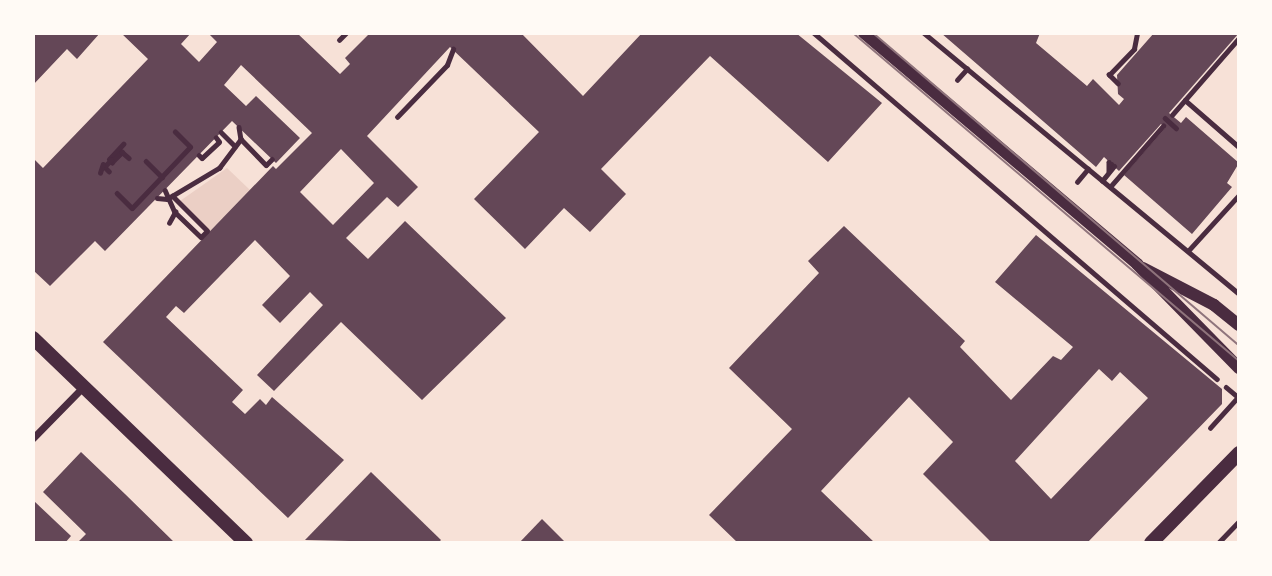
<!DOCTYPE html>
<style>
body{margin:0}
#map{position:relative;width:1272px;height:576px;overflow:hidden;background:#f7e1d7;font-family:Poppins,sans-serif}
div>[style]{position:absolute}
.green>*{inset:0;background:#ebcfc5}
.building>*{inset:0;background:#644757}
.path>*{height:4.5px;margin:-2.25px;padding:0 2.25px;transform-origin:2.25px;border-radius:2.25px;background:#4a2c40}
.minor>*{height:7px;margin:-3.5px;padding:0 3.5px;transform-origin:3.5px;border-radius:3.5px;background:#4a2c40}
.tertiary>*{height:12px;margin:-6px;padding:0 6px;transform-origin:6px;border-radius:6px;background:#4a2c40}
.secondary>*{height:14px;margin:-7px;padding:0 7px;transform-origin:7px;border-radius:7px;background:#4a2c40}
.tram>*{height:2px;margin:-1px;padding:0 1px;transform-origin:1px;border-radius:1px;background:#8f747c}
span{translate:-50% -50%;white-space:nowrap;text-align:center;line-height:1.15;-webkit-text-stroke:7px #fffaf5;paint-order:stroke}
.frame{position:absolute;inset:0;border:35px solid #fffaf5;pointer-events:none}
</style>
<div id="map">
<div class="green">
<div style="clip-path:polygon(227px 168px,250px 190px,210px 231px,180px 201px)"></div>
</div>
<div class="building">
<div style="clip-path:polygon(33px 33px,100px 33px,77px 59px,67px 49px,33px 85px)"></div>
<div style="clip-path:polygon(evenodd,121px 33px,191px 33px,181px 44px,199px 62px,217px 42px,208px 33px,297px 33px,340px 74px,350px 64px,345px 58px,370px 33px,521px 33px,583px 96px,642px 33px,796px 33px,882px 103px,828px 162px,710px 56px,601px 169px,626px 194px,590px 232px,564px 208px,525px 249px,474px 199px,539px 132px,450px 47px,367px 136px,418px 187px,398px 207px,387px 197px,346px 238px,368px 259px,405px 221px,506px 318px,422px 400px,341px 322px,274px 391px,257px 375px,323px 305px,310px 292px,280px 323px,262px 305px,290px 276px,255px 240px,184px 313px,176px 306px,166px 317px,243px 390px,232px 402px,245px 414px,260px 399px,266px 405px,272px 397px,344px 460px,288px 518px,103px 342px,273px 166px,276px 169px,312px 133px,241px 65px,224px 85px,246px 106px,256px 96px,300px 138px,276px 163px,232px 121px,105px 251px,95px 241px,50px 286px,33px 270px,33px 158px,43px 168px,148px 59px,121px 33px,341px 149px,374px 183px,333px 225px,300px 192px,341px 149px)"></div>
<div style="clip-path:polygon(941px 33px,1040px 33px,1036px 43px,1087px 86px,1093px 79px,1119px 105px,1124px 99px,1118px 94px,1117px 75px,1154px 33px,1239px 33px,1169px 113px,1181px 123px,1186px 117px,1239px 163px,1227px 183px,1232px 187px,1192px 234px,1124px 175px,1165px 128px,1161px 124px,1119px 171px,1104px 157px,1096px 167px)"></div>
<div style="clip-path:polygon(evenodd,844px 226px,965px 341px,960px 347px,1011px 400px,1053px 356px,1061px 360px,1073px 347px,995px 282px,1036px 235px,1222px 389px,1222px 404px,1087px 543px,992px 543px,923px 474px,953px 442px,909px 397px,821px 491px,875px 543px,738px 543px,709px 515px,792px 429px,729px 368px,819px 273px,808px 261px,844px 226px,1099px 369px,1112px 381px,1120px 372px,1148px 398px,1051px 499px,1015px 461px,1099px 369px)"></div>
<div style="clip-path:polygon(81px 452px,125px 494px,175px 543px,77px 543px,86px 534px,43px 492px)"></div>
<div style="clip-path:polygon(371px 472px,441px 540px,438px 543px,305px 540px)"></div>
<div style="clip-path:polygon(34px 501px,71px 536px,65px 543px,33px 543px)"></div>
<div style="clip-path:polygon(542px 519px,566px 543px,519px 543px)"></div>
</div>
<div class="path">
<div style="left:814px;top:33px;width:531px;rotate:40.65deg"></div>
<div style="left:924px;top:33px;width:409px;rotate:39.6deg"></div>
<div style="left:339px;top:40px;width:10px;rotate:-45deg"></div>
<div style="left:957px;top:80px;width:15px;rotate:-48deg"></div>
<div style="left:1118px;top:84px;width:13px;rotate:-135deg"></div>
<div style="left:1109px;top:75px;width:36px;rotate:-46deg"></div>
<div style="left:1134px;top:49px;width:16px;rotate:-79deg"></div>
<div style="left:1185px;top:100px;width:72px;rotate:41deg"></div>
<div style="left:1172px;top:115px;width:102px;rotate:-49deg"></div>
<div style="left:397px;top:117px;width:72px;rotate:-46.1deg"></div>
<div style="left:447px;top:65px;width:17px;rotate:-69deg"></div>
<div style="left:1165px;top:118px;width:15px;rotate:42deg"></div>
<div style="left:239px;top:127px;width:12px;rotate:81deg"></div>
<div style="left:221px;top:132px;width:20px;rotate:45deg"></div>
<div style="left:124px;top:144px;width:21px;rotate:133deg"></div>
<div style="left:110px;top:159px;width:4px;rotate:56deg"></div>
<div style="left:112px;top:162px;width:14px;rotate:-45deg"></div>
<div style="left:122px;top:152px;width:9px;rotate:41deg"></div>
<div style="left:199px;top:155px;width:4px;rotate:45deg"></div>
<div style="left:202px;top:158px;width:23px;rotate:-43deg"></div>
<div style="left:219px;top:142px;width:5px;rotate:-127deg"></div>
<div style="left:146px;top:161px;width:23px;rotate:45deg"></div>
<div style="left:1109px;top:162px;width:9px;rotate:90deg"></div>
<div style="left:1109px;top:171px;width:7px;rotate:-74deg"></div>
<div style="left:109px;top:172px;width:7px;rotate:-135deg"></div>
<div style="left:104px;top:167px;width:10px;rotate:-45deg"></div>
<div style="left:100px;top:173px;width:9px;rotate:-72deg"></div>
<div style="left:1102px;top:181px;width:19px;rotate:-51deg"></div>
<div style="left:1077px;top:182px;width:17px;rotate:-50deg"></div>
<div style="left:1110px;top:187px;width:81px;rotate:-49deg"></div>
<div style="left:165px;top:190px;width:24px;rotate:66deg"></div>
<div style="left:175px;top:212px;width:36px;rotate:44deg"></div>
<div style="left:201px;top:237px;width:8px;rotate:-45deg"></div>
<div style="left:207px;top:231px;width:49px;rotate:-135deg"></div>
<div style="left:117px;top:193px;width:21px;rotate:45deg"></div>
<div style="left:132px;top:208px;width:84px;rotate:-46.4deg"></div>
<div style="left:190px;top:147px;width:21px;rotate:-135deg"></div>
<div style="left:157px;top:198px;width:10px;rotate:6deg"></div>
<div style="left:167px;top:199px;width:61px;rotate:-30.8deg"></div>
<div style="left:219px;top:168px;width:36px;rotate:-53deg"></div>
<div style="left:241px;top:139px;width:36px;rotate:46deg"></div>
<div style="left:266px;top:165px;width:8px;rotate:-45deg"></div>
<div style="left:169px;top:223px;width:13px;rotate:-61deg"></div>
<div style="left:1188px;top:251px;width:76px;rotate:-47.7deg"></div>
<div style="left:1226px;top:387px;width:17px;rotate:40deg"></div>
<div style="left:1210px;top:428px;width:42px;rotate:-47.9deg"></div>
<div style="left:1218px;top:543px;width:30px;rotate:-46deg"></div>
</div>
<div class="minor">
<div style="left:33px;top:438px;width:71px;rotate:-45.6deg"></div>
</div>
<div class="tertiary">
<div style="left:864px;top:33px;width:358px;rotate:40.2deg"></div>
<div style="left:1137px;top:264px;width:146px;rotate:45.6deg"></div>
<div style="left:1143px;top:268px;width:80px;rotate:27.5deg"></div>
<div style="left:1214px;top:305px;width:32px;rotate:39deg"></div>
</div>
<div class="secondary">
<div style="left:33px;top:338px;width:296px;rotate:43.9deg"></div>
<div style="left:1151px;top:543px;width:126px;rotate:-45.6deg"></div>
</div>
<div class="tram">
<div style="left:853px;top:33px;width:507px;rotate:40.36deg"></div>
<div style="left:873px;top:33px;width:482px;rotate:40.5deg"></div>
</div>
<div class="frame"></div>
</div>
